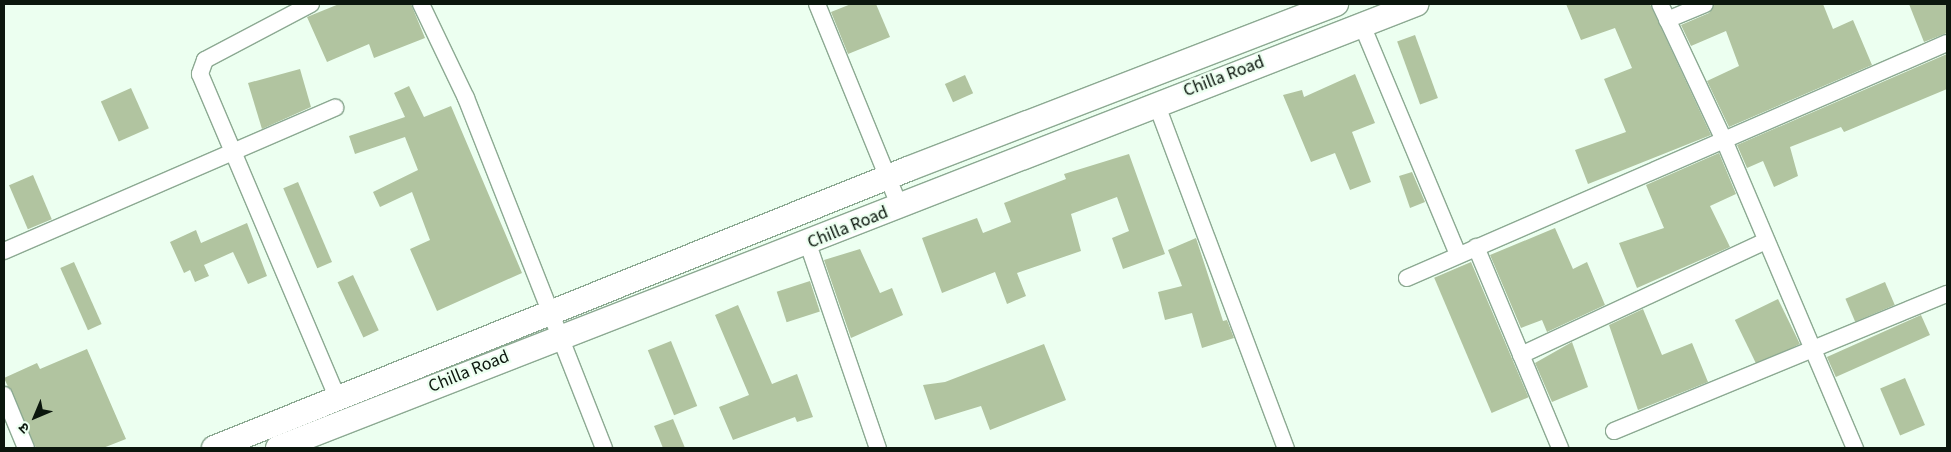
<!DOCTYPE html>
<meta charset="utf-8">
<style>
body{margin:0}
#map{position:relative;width:1951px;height:452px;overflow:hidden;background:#ecfff0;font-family:"Source Sans 3","Noto Sans Devanagari",sans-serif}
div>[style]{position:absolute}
.building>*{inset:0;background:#b1c4a0;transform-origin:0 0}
.roads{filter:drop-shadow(1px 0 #8ca992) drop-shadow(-1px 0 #8ca992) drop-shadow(0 1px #8ca992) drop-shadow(0 -1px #8ca992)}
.minor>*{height:16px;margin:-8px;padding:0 8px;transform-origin:8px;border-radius:8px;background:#fff}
.secondary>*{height:24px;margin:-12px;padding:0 12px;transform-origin:12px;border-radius:12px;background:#fff}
span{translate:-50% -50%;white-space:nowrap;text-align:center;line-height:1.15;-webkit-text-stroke:4.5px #ecfff0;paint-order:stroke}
.street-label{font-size:18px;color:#0b160d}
.frame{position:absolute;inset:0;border:5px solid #0b160d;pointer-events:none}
.north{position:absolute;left:10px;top:392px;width:50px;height:50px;-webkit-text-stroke:4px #ecfff0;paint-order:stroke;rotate:225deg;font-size:14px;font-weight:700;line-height:20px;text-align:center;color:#0b160d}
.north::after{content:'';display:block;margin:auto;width:18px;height:22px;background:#0b160d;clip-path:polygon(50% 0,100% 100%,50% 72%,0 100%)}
</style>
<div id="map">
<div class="building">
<div style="clip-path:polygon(339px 4px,411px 4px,425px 38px,374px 58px,369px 44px,327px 62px,307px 17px)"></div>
<div style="clip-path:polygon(851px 4px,876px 4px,890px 37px,848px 54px,831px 12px)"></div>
<div style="clip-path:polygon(1566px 4px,1650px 4px,1711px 135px,1588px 184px,1575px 150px,1626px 132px,1604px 79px,1632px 68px,1615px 28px,1581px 40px)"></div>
<div style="clip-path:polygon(1715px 4px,1823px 4px,1833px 29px,1853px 20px,1872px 65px,1729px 127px,1707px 81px,1739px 66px,1726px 31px,1691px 46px,1681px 25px,1709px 13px)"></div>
<div style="clip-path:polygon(1909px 4px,1947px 4px,1947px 33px,1924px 42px)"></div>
<div style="left:1415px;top:35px;width:67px;height:19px;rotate:70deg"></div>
<div style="clip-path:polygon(1947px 54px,1947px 89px,1844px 132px,1841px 127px,1790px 147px,1798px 176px,1774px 187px,1763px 161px,1747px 168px,1737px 145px)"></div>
<div style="clip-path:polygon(300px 69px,311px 107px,262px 129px,248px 83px)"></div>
<div style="clip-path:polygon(1355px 74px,1375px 123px,1352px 132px,1371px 182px,1350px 190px,1335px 153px,1311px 162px,1283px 95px,1302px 90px,1304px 97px)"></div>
<div style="left:965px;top:75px;width:20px;height:22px;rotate:66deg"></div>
<div style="clip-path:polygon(409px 86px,424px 117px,451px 106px,522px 273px,437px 311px,410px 249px,430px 240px,412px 192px,380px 207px,373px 192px,418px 170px,405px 137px,355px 154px,349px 136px,405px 117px,394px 93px)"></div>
<div style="left:131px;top:88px;width:44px;height:33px;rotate:66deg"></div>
<div style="clip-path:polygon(1719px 153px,1736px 194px,1710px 206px,1730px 247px,1637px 288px,1619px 243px,1664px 228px,1646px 185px)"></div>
<div style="clip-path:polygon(1129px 154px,1165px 254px,1123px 269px,1112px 238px,1129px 231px,1117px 197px,1071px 214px,1081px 251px,1017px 273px,1026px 296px,1007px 304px,995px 272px,942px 293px,922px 238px,977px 218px,983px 233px,1011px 222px,1004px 203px,1066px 179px,1064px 174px)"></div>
<div style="clip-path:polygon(1412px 172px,1425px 202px,1410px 208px,1399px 176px)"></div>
<div style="left:33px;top:175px;width:48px;height:26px;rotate:67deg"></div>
<div style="left:298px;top:182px;width:87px;height:16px;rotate:67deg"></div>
<div style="clip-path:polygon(247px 223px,267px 276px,248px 284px,233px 252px,204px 265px,209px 276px,195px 282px,190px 270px,184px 273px,170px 242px,196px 230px,201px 243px)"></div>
<div style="clip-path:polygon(1555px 228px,1573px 269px,1587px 262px,1605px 305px,1547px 332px,1542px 320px,1521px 328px,1490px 255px)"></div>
<div style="clip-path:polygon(1196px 238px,1223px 321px,1227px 320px,1234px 338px,1202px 348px,1192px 313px,1165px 320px,1158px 292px,1182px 286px,1168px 250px)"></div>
<div style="clip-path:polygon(860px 249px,880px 293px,892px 288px,903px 315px,851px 338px,824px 260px)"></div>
<div style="left:74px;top:262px;width:68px;height:15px;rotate:66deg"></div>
<div style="left:1471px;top:262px;width:147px;height:40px;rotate:67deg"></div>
<div style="left:353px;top:275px;width:61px;height:17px;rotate:65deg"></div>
<div style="left:810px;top:281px;width:32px;height:35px;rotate:72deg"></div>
<div style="left:1885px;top:282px;width:25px;height:43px;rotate:67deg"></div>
<div style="left:1778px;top:299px;width:50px;height:48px;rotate:64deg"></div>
<div style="clip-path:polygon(738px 305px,772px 384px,797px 374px,813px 417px,797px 422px,795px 417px,733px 440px,719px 407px,749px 395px,715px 315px)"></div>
<div style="clip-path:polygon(1643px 309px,1662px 355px,1692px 343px,1708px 382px,1638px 410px,1609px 325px)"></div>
<div style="left:1921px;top:315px;width:22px;height:103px;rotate:66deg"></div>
<div style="left:671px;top:341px;width:70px;height:25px;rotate:68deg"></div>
<div style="clip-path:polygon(1572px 342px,1588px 387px,1552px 402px,1535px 363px)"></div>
<div style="clip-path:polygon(1044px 344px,1066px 400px,990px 430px,981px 406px,935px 420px,923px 385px,945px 382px)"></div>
<div style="clip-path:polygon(87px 349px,126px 439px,103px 448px,36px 448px,4px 378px,37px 363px,40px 369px)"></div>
<div style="left:1905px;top:378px;width:51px;height:27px;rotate:67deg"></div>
<div style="clip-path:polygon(673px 419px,685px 448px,663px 448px,654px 426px)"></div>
</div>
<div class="roads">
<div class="minor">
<div style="left:311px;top:4px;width:120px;rotate:152.2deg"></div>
<div style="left:205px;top:60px;width:15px;rotate:110deg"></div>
<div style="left:200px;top:74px;width:351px;rotate:67deg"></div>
<div style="left:421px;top:4px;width:104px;rotate:64.4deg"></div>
<div style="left:466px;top:98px;width:376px;rotate:68.5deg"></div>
<div style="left:817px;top:4px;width:219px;rotate:67.8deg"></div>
<div style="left:1660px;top:4px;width:150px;rotate:64.8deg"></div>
<div style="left:1724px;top:140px;width:335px;rotate:67deg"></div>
<div style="left:1667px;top:20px;width:41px;rotate:-22.8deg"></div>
<div style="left:1362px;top:25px;width:249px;rotate:67.3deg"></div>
<div style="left:1156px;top:103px;width:369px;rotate:69.4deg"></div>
<div style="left:808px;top:244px;width:216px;rotate:71.1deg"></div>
<div style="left:1476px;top:247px;width:218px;rotate:67.3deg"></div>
<div style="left:4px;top:251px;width:361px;rotate:-23.4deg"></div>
<div style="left:1407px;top:278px;width:589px;rotate:-23.52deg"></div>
<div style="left:1521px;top:355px;width:270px;rotate:-25deg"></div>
<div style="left:4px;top:395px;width:57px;rotate:67.5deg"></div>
<div style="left:1614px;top:431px;width:360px;rotate:-22.4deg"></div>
</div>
<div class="secondary">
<div style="left:214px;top:448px;width:748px;rotate:-21.9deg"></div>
<div style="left:908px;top:169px;width:459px;rotate:-21.1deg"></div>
<div style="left:278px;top:448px;width:1222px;rotate:-21.31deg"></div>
</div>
</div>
<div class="street-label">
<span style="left:1224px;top:77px;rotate:-21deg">Chilla Road</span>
<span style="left:848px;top:228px;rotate:-22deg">Chilla Road</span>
<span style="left:469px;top:372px;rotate:-22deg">Chilla Road</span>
</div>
<div class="frame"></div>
<div class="north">उ</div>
</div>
